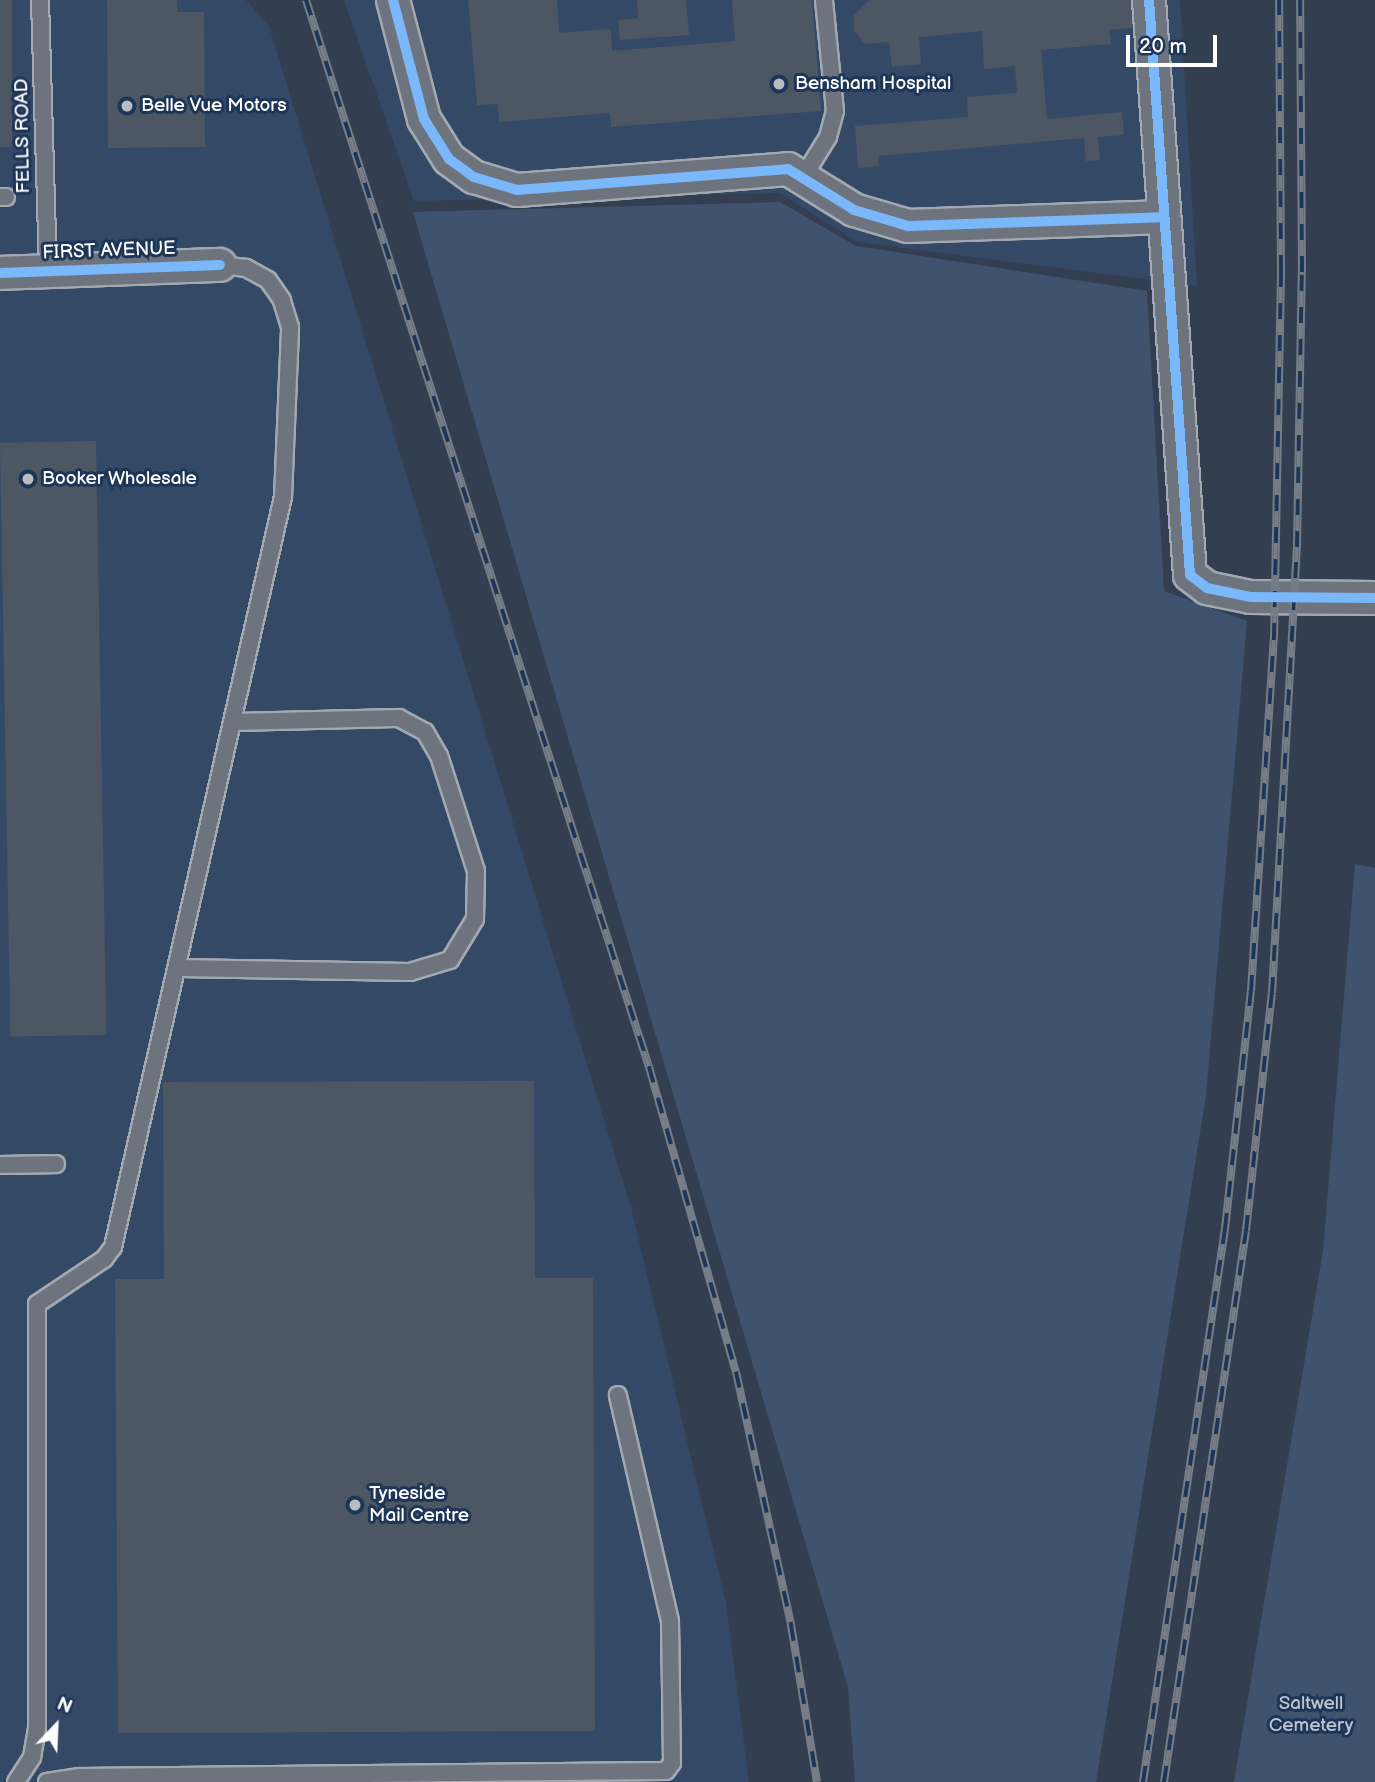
<!DOCTYPE html>
<style>
body{margin:0}
#map{position:relative;width:1375px;height:1782px;overflow:hidden;background:#333f51;font-family:"Balsamiq Sans",sans-serif}
div>[style]{position:absolute}
.built>*{inset:0;background:#344965}
.green>*{inset:0;background:#40536e}
.building>*{inset:0;background:#4d5764;transform-origin:0 0}
.roads{filter:drop-shadow(2px 0 #a3a9b1) drop-shadow(-2px 0 #a3a9b1) drop-shadow(0 2px #a3a9b1) drop-shadow(0 -2px #a3a9b1)}
.lane>*{height:16px;margin:-8px;padding:0 8px;transform-origin:8px;border-radius:8px;background:#6e747e}
.street>*{height:32px;margin:-16px;padding:0 16px;transform-origin:16px;border-radius:16px;background:#6e747e}
.rail>*{height:8px;margin-top:-4px;transform-origin:0;background:repeating-linear-gradient(90deg,#1d3557 0 16px,#767d86 0 32px);box-sizing:border-box;border-block:2px solid #767d86}
.cycleway>*{height:10px;margin:-5px;padding:0 5px;transform-origin:5px;border-radius:5px;background:#7ab7fb}
.dots>*{width:19px;height:19px;translate:-50% -50%;box-sizing:border-box;border:4px solid #1d3557;border-radius:50%}
span{translate:-50% -50%;white-space:nowrap;text-align:center;line-height:1.15;-webkit-text-stroke:6px #1d3557;paint-order:stroke}
.poi-label{font-size:19px;color:#fff}
.left{translate:0 -50%;text-align:left}
.street-label{font-size:19px;color:#fff}
.park-label{font-size:19px;color:#bdc4ce}
.north{position:absolute;left:21px;top:1691px;width:70px;height:70px;-webkit-text-stroke:5px #1d3557;paint-order:stroke;rotate:23deg;font-size:19px;font-weight:700;line-height:28px;text-align:center;color:#fff}
.north::after{content:'';display:block;margin:auto;width:24px;height:32px;background:#fff;clip-path:polygon(50% 0,100% 100%,50% 72%,0 100%)}
.scale{position:absolute;left:1126px;top:35px;width:91px;height:32px;box-sizing:border-box;border:4px solid #fff;border-top:0;padding-left:9px;font-size:21px;line-height:24px;white-space:nowrap;color:#fff;-webkit-text-stroke:5px #1d3557;paint-order:stroke}
</style>
<div id="map">
<div class="built">
<div style="clip-path:polygon(0 0,246px 0,269px 26px,631px 1208px,726px 1603px,749px 1782px,0 1782px)"></div>
<div style="clip-path:polygon(344px 0,1180px 0,1197px 286px,857px 242px,780px 193px,414px 201px)"></div>
</div>
<div class="green">
<div style="clip-path:polygon(780px 202px,856px 246px,1147px 291px,1164px 591px,1247px 621px,1206px 1095px,1096px 1782px,855px 1782px,848px 1687px,413px 212px)"></div>
<div style="clip-path:polygon(1355px 864px,1375px 868px,1375px 1782px,1234px 1782px,1323px 1251px)"></div>
</div>
<div class="building">
<div style="left:0;top:0;width:12px;height:147px"></div>
<div style="clip-path:polygon(107px 0,177px 0,177px 12px,204px 12px,205px 147px,108px 148px)"></div>
<div style="clip-path:polygon(468px 0,557px 0,559px 33px,611px 29px,612px 51px,735px 41px,732px 0,812px 0,821px 111px,611px 127px,610px 113px,499px 122px,498px 104px,477px 105px)"></div>
<div style="clip-path:polygon(637px 0,686px 0,689px 35px,620px 40px,618px 20px,638px 18px)"></div>
<div style="clip-path:polygon(869px 0,1135px 0,1138px 27px,1109px 30px,1111px 44px,1041px 50px,1047px 119px,1122px 112px,1124px 135px,1098px 137px,1100px 160px,1086px 161px,1084px 138px,878px 156px,879px 166px,858px 168px,855px 126px,968px 117px,967px 97px,1017px 93px,1015px 66px,984px 69px,982px 31px,919px 37px,921px 64px,892px 67px,889px 42px,865px 44px,854px 31px,854px 15px)"></div>
<div style="left:96px;top:441px;width:594px;height:96px;rotate:89deg"></div>
<div style="clip-path:polygon(534px 1081px,535px 1278px,593px 1278px,595px 1731px,118px 1733px,115px 1279px,164px 1279px,163px 1082px)"></div>
</div>
<div class="roads">
<div class="lane">
<div style="left:40px;top:0;width:270px;rotate:88.3deg"></div>
<div style="left:802px;top:179px;width:49px;rotate:-58.2deg"></div>
<div style="left:828px;top:137px;width:27px;rotate:-75deg"></div>
<div style="left:835px;top:111px;width:112px;rotate:-95.7deg"></div>
<div style="left:0;top:197px;width:6px"></div>
<div style="left:178px;top:968px;width:232px;rotate:1deg"></div>
<div style="left:410px;top:972px;width:42px;rotate:-16.7deg"></div>
<div style="left:450px;top:960px;width:48px;rotate:-58.6deg"></div>
<div style="left:475px;top:919px;width:48px;rotate:-88.8deg"></div>
<div style="left:476px;top:871px;width:121px;rotate:-107.8deg"></div>
<div style="left:439px;top:756px;width:28px;rotate:-120deg"></div>
<div style="left:425px;top:732px;width:30px;rotate:-152deg"></div>
<div style="left:399px;top:718px;width:166px;rotate:178.6deg"></div>
<div style="left:0;top:1165px;width:56px;rotate:-1deg"></div>
<div style="left:16px;top:1782px;width:30px;rotate:-57deg"></div>
<div style="left:32px;top:1757px;width:29px;rotate:-80deg"></div>
<div style="left:37px;top:1728px;width:424px;rotate:-90deg"></div>
<div style="left:37px;top:1304px;width:81px;rotate:-33.9deg"></div>
<div style="left:104px;top:1259px;width:15px;rotate:-53deg"></div>
<div style="left:113px;top:1247px;width:769px;rotate:-77.23deg"></div>
<div style="left:283px;top:497px;width:170px;rotate:-87.6deg"></div>
<div style="left:290px;top:327px;width:28px;rotate:-107deg"></div>
<div style="left:282px;top:300px;width:24px;rotate:-125deg"></div>
<div style="left:268px;top:280px;width:25px;rotate:-151deg"></div>
<div style="left:246px;top:268px;width:26px;rotate:-173deg"></div>
<div style="left:47px;top:1782px;width:33px;rotate:-9deg"></div>
<div style="left:80px;top:1777px;width:586px;rotate:-0.59deg"></div>
<div style="left:666px;top:1771px;width:10px;rotate:-53deg"></div>
<div style="left:672px;top:1763px;width:142px;rotate:-90.8deg"></div>
<div style="left:670px;top:1621px;width:232px;rotate:-103deg"></div>
</div>
<div class="street">
<div style="left:393px;top:0;width:123px;rotate:75.4deg"></div>
<div style="left:424px;top:119px;width:47px;rotate:58deg"></div>
<div style="left:449px;top:159px;width:31px;rotate:36deg"></div>
<div style="left:474px;top:177px;width:45px;rotate:16.8deg"></div>
<div style="left:517px;top:190px;width:272px;rotate:-4.4deg"></div>
<div style="left:788px;top:169px;width:78px;rotate:31.8deg"></div>
<div style="left:854px;top:210px;width:56px;rotate:16.5deg"></div>
<div style="left:908px;top:226px;width:256px;rotate:-2deg"></div>
<div style="left:1149px;top:0;width:576px;rotate:85.92deg"></div>
<div style="left:1190px;top:575px;width:21px;rotate:37deg"></div>
<div style="left:1207px;top:588px;width:45px;rotate:11.6deg"></div>
<div style="left:1251px;top:597px;width:124px;rotate:0.5deg"></div>
<div style="left:0;top:273px;width:220px;rotate:-2.1deg"></div>
</div>
</div>
<div class="rail">
<div style="left:306px;top:0;width:1121px;rotate:72.18deg"></div>
<div style="left:649px;top:1067px;width:317px;rotate:74.1deg"></div>
<div style="left:736px;top:1372px;width:259px;rotate:77.7deg"></div>
<div style="left:791px;top:1625px;width:159px;rotate:80.6deg"></div>
<div style="left:1143px;top:1782px;width:559px;rotate:-81.57deg"></div>
<div style="left:1225px;top:1229px;width:239px;rotate:-83.8deg"></div>
<div style="left:1251px;top:991px;width:353px;rotate:-86.3deg"></div>
<div style="left:1274px;top:639px;width:368px;rotate:-88.9deg"></div>
<div style="left:1281px;top:271px;width:271px;rotate:-90.4deg"></div>
<div style="left:1164px;top:1782px;width:557px;rotate:-81.54deg"></div>
<div style="left:1246px;top:1231px;width:239px;rotate:-83.8deg"></div>
<div style="left:1272px;top:993px;width:447px;rotate:-86.8deg"></div>
<div style="left:1297px;top:547px;width:275px;rotate:-89deg"></div>
<div style="left:1302px;top:272px;width:272px;rotate:-90.4deg"></div>
</div>
<div class="cycleway">
<div style="left:393px;top:0;width:123px;rotate:75.4deg"></div>
<div style="left:424px;top:119px;width:47px;rotate:58deg"></div>
<div style="left:449px;top:159px;width:31px;rotate:36deg"></div>
<div style="left:474px;top:177px;width:45px;rotate:16.8deg"></div>
<div style="left:517px;top:190px;width:272px;rotate:-4.4deg"></div>
<div style="left:788px;top:169px;width:78px;rotate:31.8deg"></div>
<div style="left:854px;top:210px;width:56px;rotate:16.5deg"></div>
<div style="left:908px;top:226px;width:256px;rotate:-2deg"></div>
<div style="left:1149px;top:0;width:576px;rotate:85.92deg"></div>
<div style="left:1190px;top:575px;width:21px;rotate:37deg"></div>
<div style="left:1207px;top:588px;width:45px;rotate:11.6deg"></div>
<div style="left:1251px;top:597px;width:124px;rotate:0.5deg"></div>
<div style="left:0;top:273px;width:220px;rotate:-2.1deg"></div>
</div>
<div class="dots">
<div style="left:779px;top:84px;background:#b8bcc2"></div>
<div style="left:127px;top:106px;background:#b8bcc2"></div>
<div style="left:28px;top:479px;background:#b8bcc2"></div>
<div style="left:355px;top:1505px;background:#b8bcc2"></div>
</div>
<div class="poi-label">
<span class="left" style="left:795px;top:84px">Bensham Hospital</span>
<span class="left" style="left:141px;top:106px">Belle Vue Motors</span>
<span class="left" style="left:42px;top:479px">Booker Wholesale</span>
<span class="left" style="left:369px;top:1505px">Tyneside<br>Mail Centre</span>
</div>
<div class="street-label">
<span style="left:23px;top:136px;rotate:-91deg">FELLS ROAD</span>
<span style="left:109px;top:251px;rotate:-2deg">FIRST AVENUE</span>
</div>
<div class="park-label">
<span style="left:1311px;top:1715px">Saltwell<br>Cemetery</span>
</div>
<div class="north">N</div>
<div class="scale">20 m</div>
</div>
